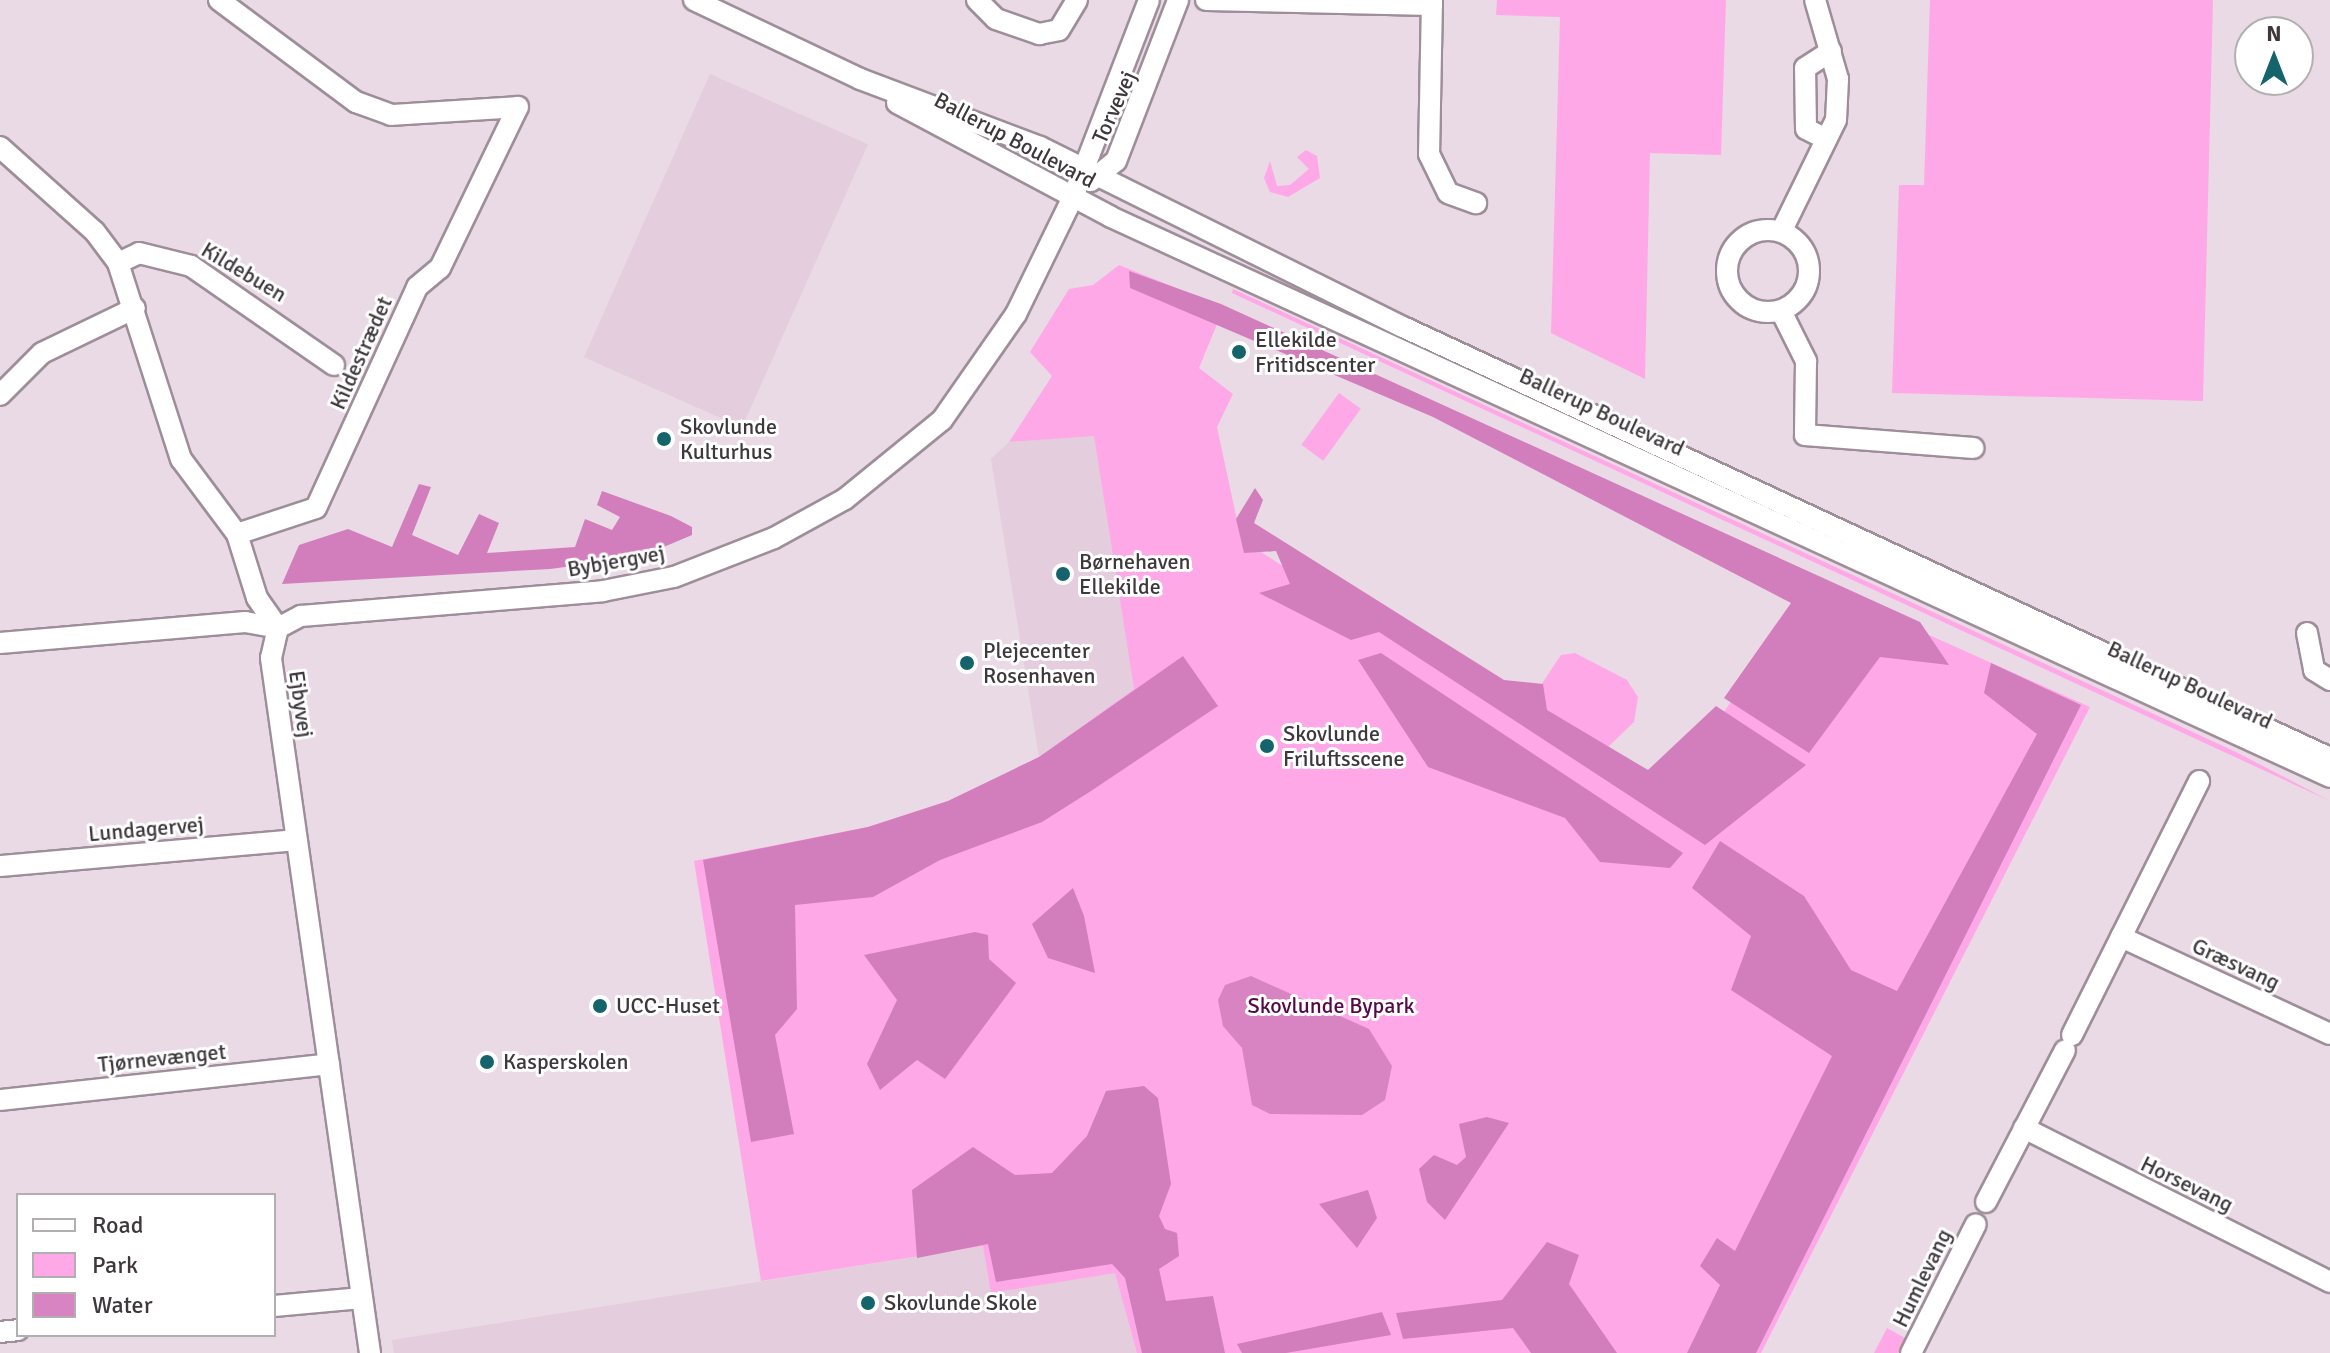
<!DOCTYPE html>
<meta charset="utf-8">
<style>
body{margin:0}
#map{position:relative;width:2330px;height:1353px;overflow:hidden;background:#eadae5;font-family:Signika,sans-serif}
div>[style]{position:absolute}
.built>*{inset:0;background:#e4cddd;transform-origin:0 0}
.green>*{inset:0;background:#ffa8e7;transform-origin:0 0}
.forest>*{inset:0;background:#d27ebc}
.water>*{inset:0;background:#d884c2}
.roads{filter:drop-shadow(2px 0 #9e8e99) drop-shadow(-2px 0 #9e8e99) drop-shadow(0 2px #9e8e99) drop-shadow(0 -2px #9e8e99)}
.minor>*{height:20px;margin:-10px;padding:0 10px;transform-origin:10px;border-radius:10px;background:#fff}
.minor>.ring{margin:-10px;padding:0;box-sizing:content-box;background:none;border:20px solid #fff;border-radius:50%}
.dots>*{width:22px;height:22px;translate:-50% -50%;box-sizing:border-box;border:4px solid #fff;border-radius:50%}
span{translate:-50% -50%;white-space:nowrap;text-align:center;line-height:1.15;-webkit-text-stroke:6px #fff;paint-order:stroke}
.street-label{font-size:22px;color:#3e383c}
.poi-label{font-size:22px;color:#3e383c}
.left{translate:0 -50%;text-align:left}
.park-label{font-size:22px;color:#560948}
.legend{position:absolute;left:16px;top:1193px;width:260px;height:144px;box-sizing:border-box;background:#fff;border:2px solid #b2afb1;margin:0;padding:10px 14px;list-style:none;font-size:24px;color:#3e383c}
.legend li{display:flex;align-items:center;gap:16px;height:40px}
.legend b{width:40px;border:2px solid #b2afb1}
.north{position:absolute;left:2234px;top:16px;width:80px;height:80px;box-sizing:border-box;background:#fff;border:2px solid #b2afb1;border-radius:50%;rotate:0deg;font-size:22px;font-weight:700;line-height:32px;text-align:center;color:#3e383c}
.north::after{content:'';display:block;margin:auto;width:28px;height:36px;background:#15636b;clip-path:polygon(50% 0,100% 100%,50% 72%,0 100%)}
</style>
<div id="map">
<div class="built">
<div style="left:710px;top:74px;width:173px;height:310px;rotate:24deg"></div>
<div style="clip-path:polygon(1094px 435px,1134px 689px,1039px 757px,991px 459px,1009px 442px)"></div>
<div style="clip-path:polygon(984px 1246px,992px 1293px,1115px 1272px,1137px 1353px,394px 1353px,392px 1340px)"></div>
</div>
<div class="green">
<div style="clip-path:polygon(1497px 0,1726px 0,1721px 155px,1650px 153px,1645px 379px,1551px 333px,1560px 17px,1496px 15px)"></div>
<div style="clip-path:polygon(1930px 0,2213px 0,2203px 401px,1892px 393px,1899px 185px,1924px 185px)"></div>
<div style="clip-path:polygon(1306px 150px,1317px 156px,1320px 178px,1288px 197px,1270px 192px,1264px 178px,1270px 161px,1277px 186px,1290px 185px,1309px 169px,1297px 157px)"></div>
<div style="clip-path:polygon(1119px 265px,1224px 307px,1199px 368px,1233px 394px,1217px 427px,1241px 539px,1657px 809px,1813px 583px,2090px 707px,1761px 1353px,1137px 1353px,1115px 1273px,991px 1293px,983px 1246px,761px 1281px,694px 861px,868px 827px,948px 801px,1039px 757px,1134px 689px,1094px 436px,1009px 442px,1052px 376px,1030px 352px,1069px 289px,1093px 285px)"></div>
<div style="clip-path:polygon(1233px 289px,2236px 752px,2330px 801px,1232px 293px)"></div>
<div style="left:1339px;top:393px;width:27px;height:64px;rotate:36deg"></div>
<div style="clip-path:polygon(1575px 653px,1627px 680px,1638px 697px,1634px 722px,1607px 748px,1544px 717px,1539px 688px,1561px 655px)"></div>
<div style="clip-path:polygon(1887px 1328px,1905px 1338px,1898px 1353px,1874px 1353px)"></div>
</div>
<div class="forest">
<div style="clip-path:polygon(1129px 271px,1221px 304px,1920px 622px,1949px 665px,1880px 657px,1809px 753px,1724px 698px,1791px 603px,1433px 417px,1130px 288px)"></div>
<div style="clip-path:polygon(419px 484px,431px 487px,412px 535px,458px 555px,479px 514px,499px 523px,487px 553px,575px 547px,585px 519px,612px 530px,620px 517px,597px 505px,602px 491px,671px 516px,692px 527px,692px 535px,640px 557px,550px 569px,282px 584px,299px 545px,348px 529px,392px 547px)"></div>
<div style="clip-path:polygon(1255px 488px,1263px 500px,1254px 523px,1504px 680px,1543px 684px,1547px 710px,1648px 770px,1716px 706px,1806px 765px,1705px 845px,1379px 632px,1351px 640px,1259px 593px,1290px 584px,1276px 551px,1244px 553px,1236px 519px)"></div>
<div style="clip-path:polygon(1381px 653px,1683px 853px,1670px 868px,1600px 862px,1565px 818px,1428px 767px,1358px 660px)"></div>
<div style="clip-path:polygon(1183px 656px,1218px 706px,1091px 791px,1042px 822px,940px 860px,873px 897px,795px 905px,797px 1009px,775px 1035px,794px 1134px,751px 1142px,703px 860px,868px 827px,948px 801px,1039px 757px)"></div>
<div style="clip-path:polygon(1991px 663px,2081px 705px,1756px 1353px,1687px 1353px,1720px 1285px,1700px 1266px,1717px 1238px,1735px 1251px,1832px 1056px,1731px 990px,1751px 936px,1692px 888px,1720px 841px,1804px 896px,1851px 970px,1897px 991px,2037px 734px,1984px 693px)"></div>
<div style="clip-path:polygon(1073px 888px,1084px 916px,1095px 973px,1048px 958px,1032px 924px)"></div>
<div style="clip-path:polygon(975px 932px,988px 935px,989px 959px,1016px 983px,945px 1079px,917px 1060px,880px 1090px,867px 1064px,897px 1000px,864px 955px)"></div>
<div style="clip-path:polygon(1144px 1086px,1158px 1098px,1171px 1184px,1159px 1216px,1165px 1229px,1177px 1233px,1179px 1256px,1159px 1269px,1166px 1301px,1213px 1296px,1225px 1353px,1142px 1353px,1125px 1278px,1112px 1264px,996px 1282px,988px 1244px,917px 1258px,912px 1190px,973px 1147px,1015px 1175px,1052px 1173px,1087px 1136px,1106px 1091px)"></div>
<div style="clip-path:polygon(1487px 1117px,1509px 1123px,1445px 1220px,1427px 1202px,1419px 1169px,1434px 1155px,1457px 1165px,1466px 1157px,1459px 1124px)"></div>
<div style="clip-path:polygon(1368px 1190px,1377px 1218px,1357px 1248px,1319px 1204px)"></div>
<div style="clip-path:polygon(1547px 1242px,1579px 1255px,1569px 1284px,1617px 1353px,1531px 1353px,1513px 1328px,1403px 1339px,1396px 1313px,1502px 1300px)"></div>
<div style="clip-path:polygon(1382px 1312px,1391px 1335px,1286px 1353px,1242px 1353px,1237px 1344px)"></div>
</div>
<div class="water">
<div style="clip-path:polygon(1251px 976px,1369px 1029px,1392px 1066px,1385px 1100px,1362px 1115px,1270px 1114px,1252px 1105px,1242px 1048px,1223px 1026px,1218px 1000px,1225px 985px)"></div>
</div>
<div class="roads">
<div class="minor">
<div style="left:219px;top:0;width:171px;rotate:36.7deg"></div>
<div style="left:356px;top:102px;width:37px;rotate:20deg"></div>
<div style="left:391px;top:115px;width:127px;rotate:-3.6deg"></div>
<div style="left:694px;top:0;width:184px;rotate:25.4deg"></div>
<div style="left:860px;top:79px;width:192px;rotate:20.7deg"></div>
<div style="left:1040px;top:147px;width:405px;rotate:26.4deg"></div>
<div style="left:1403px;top:327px;width:1022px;rotate:24.94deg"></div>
<div style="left:977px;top:0;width:27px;rotate:45deg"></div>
<div style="left:996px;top:19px;width:46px;rotate:19.2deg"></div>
<div style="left:1039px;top:34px;width:20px;rotate:-11deg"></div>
<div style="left:1059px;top:30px;width:35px;rotate:-59deg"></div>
<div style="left:1206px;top:0;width:226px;rotate:1.3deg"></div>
<div style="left:1432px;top:0;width:154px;rotate:91.1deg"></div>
<div style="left:1429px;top:154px;width:43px;rotate:64deg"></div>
<div style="left:1448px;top:193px;width:30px;rotate:20deg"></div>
<div style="left:897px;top:103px;width:242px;rotate:28deg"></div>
<div style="left:1111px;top:217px;width:1341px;rotate:24.67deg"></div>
<div style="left:1826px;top:139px;width:22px;rotate:-153deg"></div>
<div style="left:1806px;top:129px;width:61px;rotate:-90.9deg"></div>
<div style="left:1805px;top:68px;width:31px;rotate:-33deg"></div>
<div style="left:0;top:147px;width:127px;rotate:41.8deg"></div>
<div style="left:95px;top:232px;width:39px;rotate:53deg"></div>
<div style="left:118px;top:263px;width:206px;rotate:72.2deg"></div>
<div style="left:181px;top:459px;width:94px;rotate:53.3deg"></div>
<div style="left:237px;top:534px;width:67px;rotate:72.6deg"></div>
<div style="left:257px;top:598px;width:37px;rotate:55deg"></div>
<div style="left:1091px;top:181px;width:32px;rotate:-39deg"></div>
<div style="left:1116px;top:161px;width:173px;rotate:-68.9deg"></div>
<div style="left:1783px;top:228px;width:120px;rotate:-63.9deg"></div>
<div style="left:1836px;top:120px;width:41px;rotate:-87.2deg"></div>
<div style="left:1838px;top:79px;width:82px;rotate:-106.2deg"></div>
<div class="ring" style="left:1727px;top:230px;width:62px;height:62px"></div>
<div style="left:118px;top:263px;width:23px;rotate:-25deg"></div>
<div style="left:139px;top:253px;width:54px;rotate:14deg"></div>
<div style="left:191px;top:266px;width:174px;rotate:34.7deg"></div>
<div style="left:1782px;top:313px;width:54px;rotate:63.4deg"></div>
<div style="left:1806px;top:361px;width:74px;rotate:90.8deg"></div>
<div style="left:1805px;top:435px;width:169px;rotate:4.4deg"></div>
<div style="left:0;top:395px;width:59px;rotate:-45deg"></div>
<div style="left:42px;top:353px;width:103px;rotate:-25.8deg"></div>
<div style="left:237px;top:534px;width:83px;rotate:-18.2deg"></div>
<div style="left:316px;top:508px;width:243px;rotate:-65.4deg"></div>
<div style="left:417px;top:287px;width:30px;rotate:-40deg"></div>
<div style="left:440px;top:268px;width:179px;rotate:-64.2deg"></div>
<div style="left:2307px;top:633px;width:38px;rotate:79deg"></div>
<div style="left:2314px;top:670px;width:19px;rotate:32deg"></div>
<div style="left:0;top:643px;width:246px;rotate:-4.9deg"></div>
<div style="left:245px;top:622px;width:34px;rotate:10deg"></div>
<div style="left:0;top:866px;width:297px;rotate:-5deg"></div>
<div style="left:2121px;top:937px;width:230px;rotate:24.9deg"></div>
<div style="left:2072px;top:1035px;width:284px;rotate:-63.4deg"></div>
<div style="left:0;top:1100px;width:331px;rotate:-6.2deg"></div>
<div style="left:2024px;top:1128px;width:343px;rotate:26.7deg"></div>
<div style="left:1986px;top:1202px;width:171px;rotate:-62.5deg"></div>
<div style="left:274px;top:1306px;width:88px;rotate:-5.2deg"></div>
<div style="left:0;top:1332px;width:18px;rotate:-6deg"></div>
<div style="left:370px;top:1353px;width:702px;rotate:-98.11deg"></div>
<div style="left:271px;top:658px;width:31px;rotate:-77deg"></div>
<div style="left:278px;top:628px;width:26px;rotate:-28deg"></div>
<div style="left:301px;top:616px;width:303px;rotate:-4.7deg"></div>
<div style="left:603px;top:591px;width:72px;rotate:-11.2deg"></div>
<div style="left:674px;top:577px;width:107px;rotate:-21.3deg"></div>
<div style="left:774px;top:538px;width:81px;rotate:-28.8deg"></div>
<div style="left:845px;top:499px;width:125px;rotate:-39.2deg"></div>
<div style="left:942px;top:420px;width:129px;rotate:-55.1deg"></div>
<div style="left:1016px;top:314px;width:130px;rotate:-64deg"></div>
<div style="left:1073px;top:197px;width:211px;rotate:-68.9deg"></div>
<div style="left:1911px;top:1353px;width:144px;rotate:-63.3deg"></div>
</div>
</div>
<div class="dots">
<div style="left:1239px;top:352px;background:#15636b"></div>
<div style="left:664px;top:439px;background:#15636b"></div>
<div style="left:1063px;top:574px;background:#15636b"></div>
<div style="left:967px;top:663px;background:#15636b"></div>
<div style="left:1267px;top:746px;background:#15636b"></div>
<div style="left:600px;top:1006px;background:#15636b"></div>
<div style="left:487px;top:1062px;background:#15636b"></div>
<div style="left:868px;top:1303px;background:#15636b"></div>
</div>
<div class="street-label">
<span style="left:1114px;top:107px;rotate:-66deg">Torvevej</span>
<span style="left:1015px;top:140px;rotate:28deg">Ballerup Boulevard</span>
<span style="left:244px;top:272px;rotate:31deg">Kildebuen</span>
<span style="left:361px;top:353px;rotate:-66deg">Kildestrædet</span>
<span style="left:1602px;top:412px;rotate:25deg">Ballerup Boulevard</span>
<span style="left:616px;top:561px;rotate:-10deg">Bybjergvej</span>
<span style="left:2190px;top:685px;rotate:25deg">Ballerup Boulevard</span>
<span style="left:301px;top:704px;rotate:82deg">Ejbyvej</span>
<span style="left:146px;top:829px;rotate:-5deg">Lundagervej</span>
<span style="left:2236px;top:964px;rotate:25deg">Græsvang</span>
<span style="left:162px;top:1058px;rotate:-6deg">Tjørnevænget</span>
<span style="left:2187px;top:1184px;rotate:26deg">Horsevang</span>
<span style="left:1922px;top:1278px;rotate:-64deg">Humlevang</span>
</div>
<div class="poi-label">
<span class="left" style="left:1255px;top:352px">Ellekilde<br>Fritidscenter</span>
<span class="left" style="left:680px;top:439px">Skovlunde<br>Kulturhus</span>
<span class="left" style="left:1079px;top:574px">Børnehaven<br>Ellekilde</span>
<span class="left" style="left:983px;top:663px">Plejecenter<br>Rosenhaven</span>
<span class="left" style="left:1283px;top:746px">Skovlunde<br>Friluftsscene</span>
<span class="left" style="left:616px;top:1006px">UCC-Huset</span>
<span class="left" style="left:503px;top:1062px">Kasperskolen</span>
<span class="left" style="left:884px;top:1303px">Skovlunde Skole</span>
</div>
<div class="park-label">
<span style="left:1331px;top:1006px">Skovlunde Bypark</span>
</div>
<ul class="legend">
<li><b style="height:10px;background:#fff"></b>Road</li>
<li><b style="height:22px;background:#ffa8e7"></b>Park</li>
<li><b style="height:22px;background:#d884c2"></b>Water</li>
</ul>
<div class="north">N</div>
</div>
